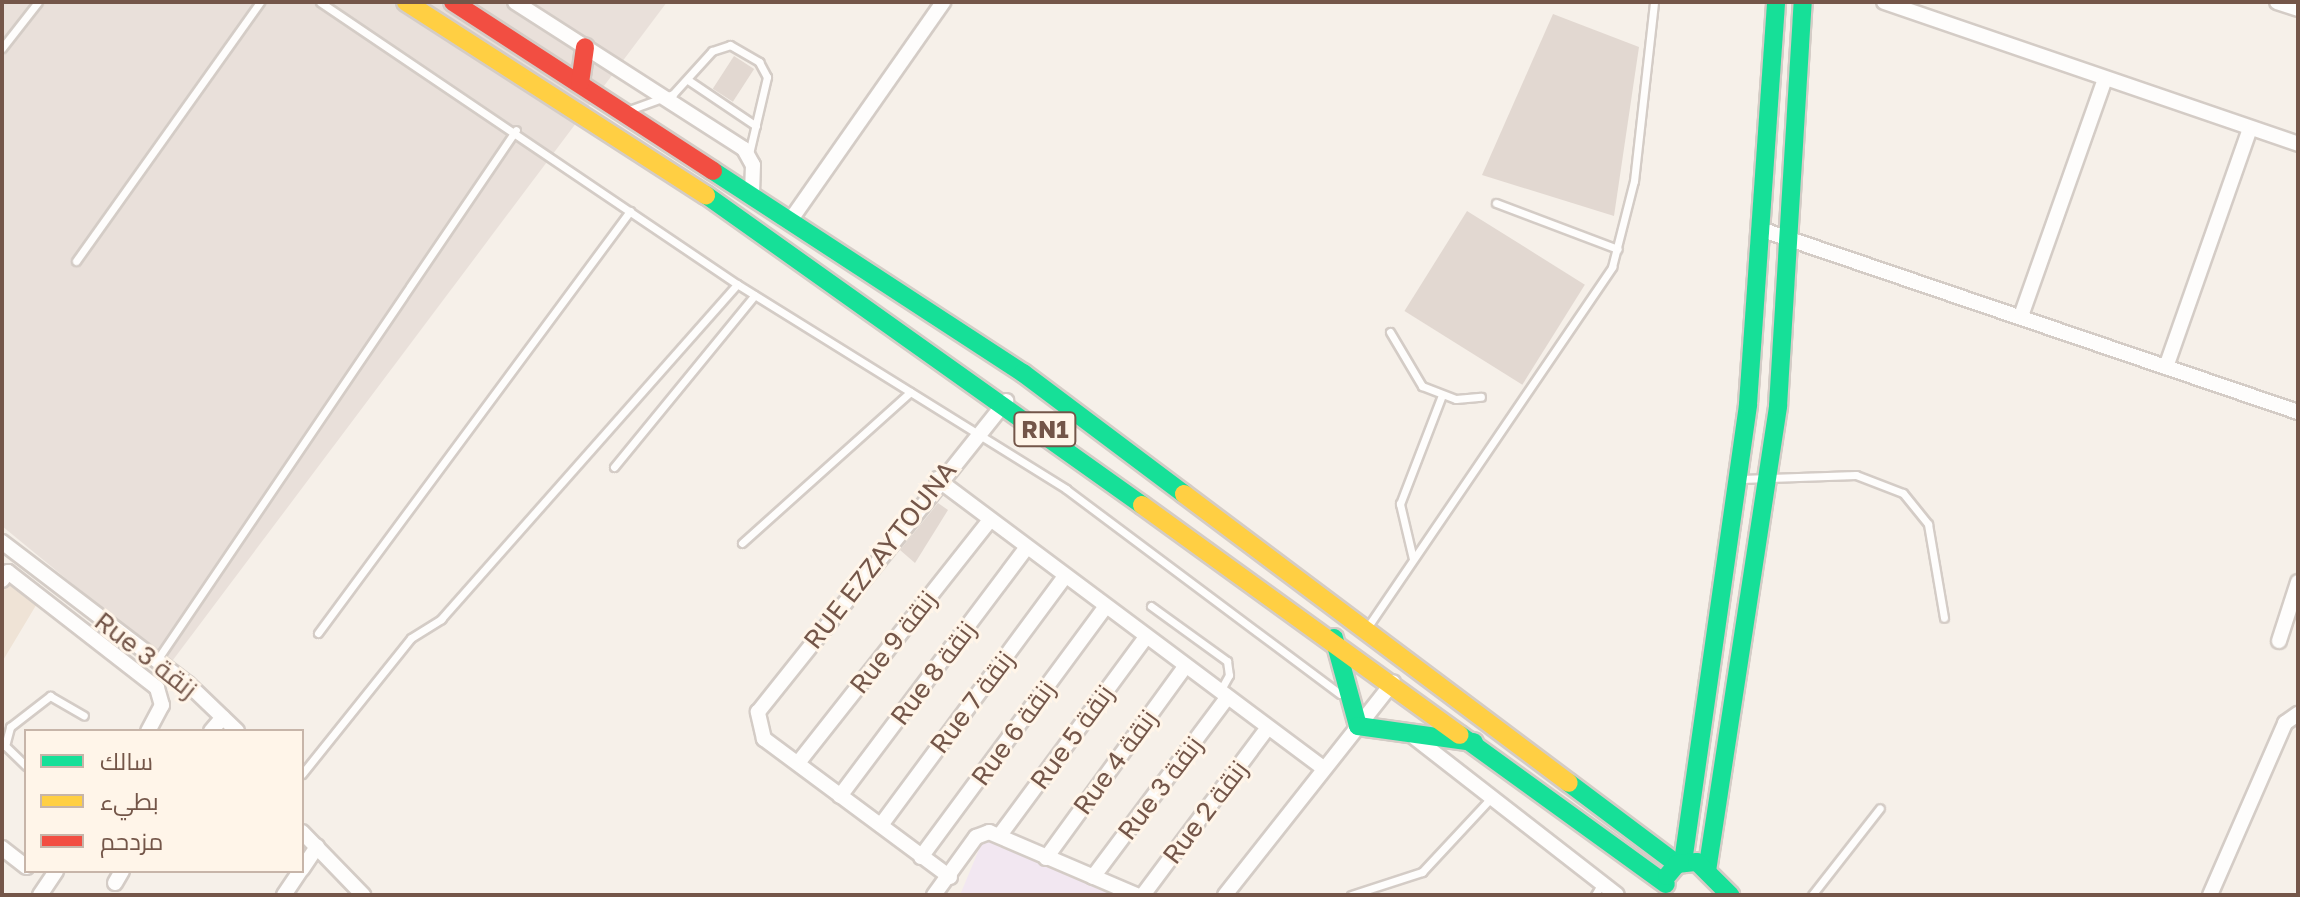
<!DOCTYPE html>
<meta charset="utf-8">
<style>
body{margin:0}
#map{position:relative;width:2300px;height:897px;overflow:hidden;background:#f6f0e9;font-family:"Golos Text",Cairo,sans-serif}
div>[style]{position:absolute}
.residential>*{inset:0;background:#efe3d6}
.industrial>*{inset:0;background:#e9e0da}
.education>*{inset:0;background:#f2e7f1}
.building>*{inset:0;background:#e2d8d1;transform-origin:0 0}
.roads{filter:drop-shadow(2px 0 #d4ccc6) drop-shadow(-2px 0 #d4ccc6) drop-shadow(0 2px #d4ccc6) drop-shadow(0 -2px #d4ccc6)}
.lane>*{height:7px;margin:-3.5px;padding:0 3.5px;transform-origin:3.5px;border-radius:3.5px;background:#fefdfc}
.street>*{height:14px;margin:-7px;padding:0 7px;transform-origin:7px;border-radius:7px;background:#fefdfc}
.fast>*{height:18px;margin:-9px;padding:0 9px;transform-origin:9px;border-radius:9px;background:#16e098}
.slow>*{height:18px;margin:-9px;padding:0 9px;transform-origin:9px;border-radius:9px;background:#ffcf43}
.jam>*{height:18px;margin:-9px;padding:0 9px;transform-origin:9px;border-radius:9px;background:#f24e42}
span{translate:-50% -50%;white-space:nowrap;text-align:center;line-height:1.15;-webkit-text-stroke:6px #fff5e9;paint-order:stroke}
.shield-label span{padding:2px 6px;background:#fff5e9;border:2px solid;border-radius:6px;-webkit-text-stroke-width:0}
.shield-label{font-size:24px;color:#745649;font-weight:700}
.street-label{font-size:26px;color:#745649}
.frame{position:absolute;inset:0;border:4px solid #745649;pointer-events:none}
.legend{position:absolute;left:24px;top:729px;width:280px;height:144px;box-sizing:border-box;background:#fff5e9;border:2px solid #c7b5a9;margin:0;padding:10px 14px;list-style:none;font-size:24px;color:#745649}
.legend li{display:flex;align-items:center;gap:16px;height:40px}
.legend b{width:40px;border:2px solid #c7b5a9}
</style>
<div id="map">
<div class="residential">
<div style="clip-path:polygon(2px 570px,38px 602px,2px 662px)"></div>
</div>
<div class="industrial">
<div style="clip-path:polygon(2px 2px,667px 2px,170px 664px,2px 526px)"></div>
</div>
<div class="education">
<div style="clip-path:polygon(985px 835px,1127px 895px,960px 895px)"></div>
</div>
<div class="building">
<div style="clip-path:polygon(1553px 14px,1639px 47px,1614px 216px,1482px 175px)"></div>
<div style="left:734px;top:56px;width:24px;height:39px;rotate:33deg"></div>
<div style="left:1467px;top:211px;width:139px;height:118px;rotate:32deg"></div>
<div style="clip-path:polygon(938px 503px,948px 510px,915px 563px,900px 550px)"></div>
</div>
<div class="roads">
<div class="lane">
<div style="left:320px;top:2px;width:503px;rotate:34.07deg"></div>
<div style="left:737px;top:284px;width:388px;rotate:31.9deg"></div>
<div style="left:1066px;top:489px;width:342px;rotate:36.8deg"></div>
<div style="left:2px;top:48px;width:58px;rotate:-52deg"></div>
<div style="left:688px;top:80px;width:82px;rotate:34.1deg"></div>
<div style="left:629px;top:110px;width:47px;rotate:-20deg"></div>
<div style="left:673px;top:94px;width:58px;rotate:-47.8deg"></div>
<div style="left:712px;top:51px;width:19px;rotate:-18deg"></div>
<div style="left:730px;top:45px;width:34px;rotate:30deg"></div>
<div style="left:759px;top:62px;width:17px;rotate:62deg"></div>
<div style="left:767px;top:77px;width:79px;rotate:103.2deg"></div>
<div style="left:1496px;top:203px;width:130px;rotate:20.7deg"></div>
<div style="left:76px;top:261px;width:318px;rotate:-54.6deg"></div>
<div style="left:1390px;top:332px;width:63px;rotate:59.3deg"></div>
<div style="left:1422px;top:386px;width:36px;rotate:21deg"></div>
<div style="left:1456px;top:399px;width:25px;rotate:-5deg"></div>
<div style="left:614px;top:467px;width:222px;rotate:-50.7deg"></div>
<div style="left:1741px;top:479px;width:115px;rotate:-2deg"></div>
<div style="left:1856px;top:475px;width:50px;rotate:21deg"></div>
<div style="left:1903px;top:493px;width:40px;rotate:51deg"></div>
<div style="left:1928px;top:524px;width:95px;rotate:80.3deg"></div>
<div style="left:742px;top:543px;width:226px;rotate:-41.9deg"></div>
<div style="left:1413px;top:559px;width:57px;rotate:-103.3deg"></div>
<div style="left:1400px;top:504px;width:117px;rotate:-68.9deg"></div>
<div style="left:1151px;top:606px;width:94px;rotate:35.9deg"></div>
<div style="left:1227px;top:661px;width:14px;rotate:82deg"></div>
<div style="left:1229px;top:675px;width:18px;rotate:119deg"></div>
<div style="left:1369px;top:625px;width:433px;rotate:-55.8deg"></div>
<div style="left:1612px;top:267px;width:89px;rotate:-75.7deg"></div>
<div style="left:1634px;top:181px;width:180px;rotate:-83.6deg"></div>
<div style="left:318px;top:633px;width:525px;rotate:-53.52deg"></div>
<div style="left:157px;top:660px;width:640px;rotate:-55.89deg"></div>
<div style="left:26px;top:766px;width:29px;rotate:-136deg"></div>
<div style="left:5px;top:746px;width:20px;rotate:-75deg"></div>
<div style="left:10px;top:727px;width:51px;rotate:-37.8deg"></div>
<div style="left:50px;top:696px;width:39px;rotate:30deg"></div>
<div style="left:302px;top:774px;width:174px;rotate:-51.3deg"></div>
<div style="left:411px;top:638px;width:36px;rotate:-32deg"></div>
<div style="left:441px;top:619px;width:447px;rotate:-48.5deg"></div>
<div style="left:1351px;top:895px;width:75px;rotate:-17.9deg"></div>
<div style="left:1422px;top:872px;width:103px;rotate:-47deg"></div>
<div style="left:1595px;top:895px;width:14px;rotate:-60deg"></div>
<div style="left:1812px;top:895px;width:110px;rotate:-52deg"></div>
</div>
<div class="street">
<div style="left:515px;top:2px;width:272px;rotate:32.7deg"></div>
<div style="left:744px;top:149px;width:18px;rotate:61deg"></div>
<div style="left:753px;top:165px;width:27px;rotate:92deg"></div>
<div style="left:1884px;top:2px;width:438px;rotate:18.9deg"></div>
<div style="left:2277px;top:2px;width:22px;rotate:18deg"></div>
<div style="left:792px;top:218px;width:264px;rotate:-55deg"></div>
<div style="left:1763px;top:230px;width:565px;rotate:18.79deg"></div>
<div style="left:2021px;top:316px;width:251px;rotate:-70.5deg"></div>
<div style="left:2166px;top:367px;width:252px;rotate:-70.6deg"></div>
<div style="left:937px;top:479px;width:483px;rotate:36.8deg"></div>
<div style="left:2px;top:542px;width:234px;rotate:37.4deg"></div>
<div style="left:188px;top:684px;width:68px;rotate:43.8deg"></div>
<div style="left:2px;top:580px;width:10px;rotate:-53deg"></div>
<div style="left:8px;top:572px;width:189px;rotate:37.9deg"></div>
<div style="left:157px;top:688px;width:18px;rotate:74deg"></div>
<div style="left:162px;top:705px;width:30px;rotate:118deg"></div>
<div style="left:2279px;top:641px;width:62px;rotate:-72.1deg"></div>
<div style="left:211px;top:731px;width:18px;rotate:-49deg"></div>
<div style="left:1414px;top:737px;width:257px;rotate:37.9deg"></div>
<div style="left:798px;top:763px;width:308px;rotate:-51.7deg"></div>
<div style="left:840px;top:796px;width:308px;rotate:-53.1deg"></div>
<div style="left:881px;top:825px;width:306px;rotate:-53.5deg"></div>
<div style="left:302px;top:832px;width:88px;rotate:45.9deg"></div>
<div style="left:1000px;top:835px;width:245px;rotate:-53.6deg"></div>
<div style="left:2px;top:848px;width:31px;rotate:38deg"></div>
<div style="left:921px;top:857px;width:308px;rotate:-53.6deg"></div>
<div style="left:1046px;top:858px;width:236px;rotate:-54deg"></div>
<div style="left:302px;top:869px;width:27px;rotate:-56deg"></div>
<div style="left:950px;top:877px;width:232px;rotate:-143.4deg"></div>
<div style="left:764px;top:739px;width:28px;rotate:-103deg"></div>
<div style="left:758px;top:712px;width:398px;rotate:-51.4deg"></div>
<div style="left:1093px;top:877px;width:224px;rotate:-53.2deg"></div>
<div style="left:115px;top:883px;width:14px;rotate:-60deg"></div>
<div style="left:40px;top:895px;width:29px;rotate:-56deg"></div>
<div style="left:284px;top:895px;width:29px;rotate:-56deg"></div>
<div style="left:934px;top:895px;width:72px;rotate:-54.1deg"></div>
<div style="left:976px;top:837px;width:14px;rotate:-21deg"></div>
<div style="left:989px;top:832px;width:160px;rotate:23.2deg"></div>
<div style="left:1143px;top:895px;width:206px;rotate:-53.3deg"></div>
<div style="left:1225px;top:895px;width:271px;rotate:-51.7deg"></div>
<div style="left:2210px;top:895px;width:188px;rotate:-66.4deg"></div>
<div style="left:2285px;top:723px;width:16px;rotate:-35deg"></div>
</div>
<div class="fast">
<div style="left:713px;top:171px;width:370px;rotate:33.1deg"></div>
<div style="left:1023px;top:373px;width:201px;rotate:36.9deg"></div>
<div style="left:706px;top:195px;width:535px;rotate:35.41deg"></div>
<div style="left:1334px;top:638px;width:91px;rotate:74.7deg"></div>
<div style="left:1358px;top:726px;width:117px;rotate:7.9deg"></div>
<div style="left:1460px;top:735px;width:254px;rotate:35.9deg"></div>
<div style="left:1569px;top:783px;width:135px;rotate:36.9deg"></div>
<div style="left:1683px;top:862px;width:463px;rotate:-81.9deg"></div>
<div style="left:1748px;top:404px;width:403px;rotate:-86deg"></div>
<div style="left:1707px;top:871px;width:470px;rotate:-81.3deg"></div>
<div style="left:1778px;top:406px;width:405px;rotate:-86.5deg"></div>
<div style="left:1667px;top:876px;width:16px;rotate:-50deg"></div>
<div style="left:1677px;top:864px;width:20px;rotate:-6deg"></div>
<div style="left:1697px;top:862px;width:47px;rotate:45deg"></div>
</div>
<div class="slow">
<div style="left:406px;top:2px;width:357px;rotate:32.8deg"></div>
<div style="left:1184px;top:494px;width:481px;rotate:36.9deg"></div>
<div style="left:1142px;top:505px;width:392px;rotate:35.9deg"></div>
</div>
<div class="jam">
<div style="left:453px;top:2px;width:310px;rotate:33deg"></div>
<div style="left:580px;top:83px;width:36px;rotate:-82deg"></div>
</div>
</div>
<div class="shield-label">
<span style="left:1045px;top:429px">RN1</span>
</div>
<div class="street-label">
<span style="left:880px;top:555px;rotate:-52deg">RUE EZZAYTOUNA</span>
<span style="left:893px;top:642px;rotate:-52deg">Rue 9 زنقة</span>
<span style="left:146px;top:655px;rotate:38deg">Rue 3 زنقة</span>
<span style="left:933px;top:673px;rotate:-53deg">Rue 8 زنقة</span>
<span style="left:972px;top:702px;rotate:-53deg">Rue 7 زنقة</span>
<span style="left:1013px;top:733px;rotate:-54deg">Rue 6 زنقة</span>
<span style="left:1072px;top:737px;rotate:-54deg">Rue 5 زنقة</span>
<span style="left:1115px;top:762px;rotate:-54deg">Rue 4 زنقة</span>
<span style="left:1160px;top:788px;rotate:-53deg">Rue 3 زنقة</span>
<span style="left:1205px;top:812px;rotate:-53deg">Rue 2 زنقة</span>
</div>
<div class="frame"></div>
<ul class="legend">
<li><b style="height:10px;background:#16e098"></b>سالك</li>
<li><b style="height:10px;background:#ffcf43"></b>بطيء</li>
<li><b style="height:10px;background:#f24e42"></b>مزدحم</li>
</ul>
</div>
